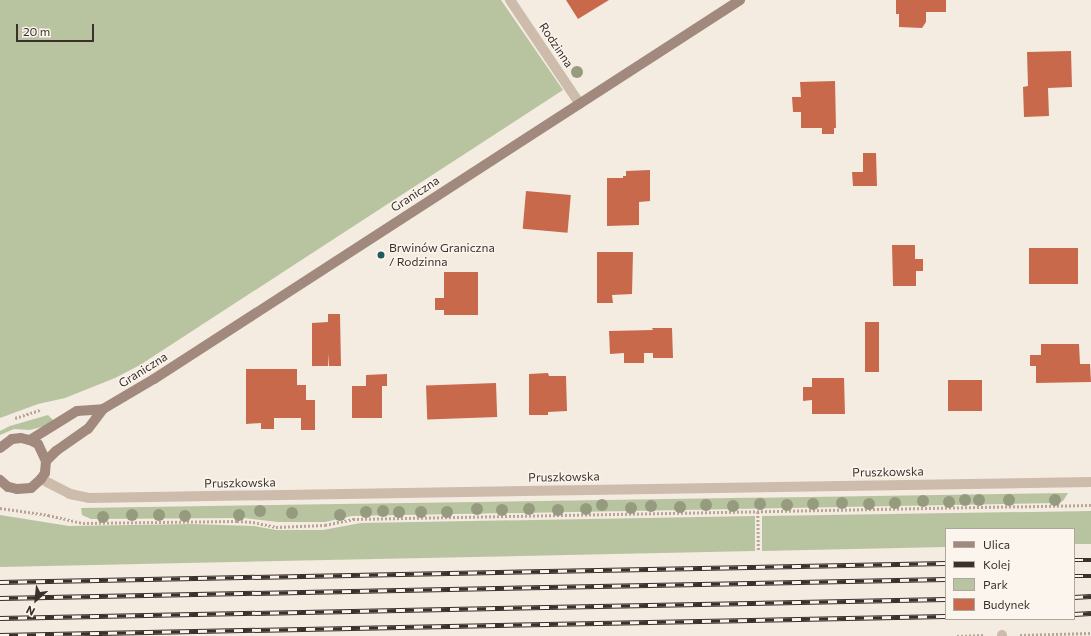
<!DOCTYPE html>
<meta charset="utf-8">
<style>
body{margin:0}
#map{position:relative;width:1091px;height:636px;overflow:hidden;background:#f4ebe1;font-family:Commissioner,sans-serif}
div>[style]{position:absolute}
.green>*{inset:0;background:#b8c4a0}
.building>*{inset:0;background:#c8694b;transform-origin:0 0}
.path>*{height:2.5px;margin-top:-1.25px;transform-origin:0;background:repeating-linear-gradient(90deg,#b9a596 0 2px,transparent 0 4px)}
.street>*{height:10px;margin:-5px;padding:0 5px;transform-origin:5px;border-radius:5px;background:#cdbbac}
.secondary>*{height:10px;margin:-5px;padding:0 5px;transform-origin:5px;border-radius:5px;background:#a18a7d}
.rail>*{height:4.5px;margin-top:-2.25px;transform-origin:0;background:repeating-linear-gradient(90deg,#fbf5ee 0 9px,#3b302b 0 18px);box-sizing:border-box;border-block:1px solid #3b302b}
.trees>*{width:12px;height:12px;margin:-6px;border-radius:50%;background:#969b7f}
.dots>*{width:11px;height:11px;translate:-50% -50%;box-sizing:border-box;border:2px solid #fbf5ee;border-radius:50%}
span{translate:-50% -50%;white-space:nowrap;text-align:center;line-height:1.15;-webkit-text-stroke:3px #fbf5ee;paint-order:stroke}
.street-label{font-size:12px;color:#3b302b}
.poi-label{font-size:12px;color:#3b302b}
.left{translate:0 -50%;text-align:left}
.legend{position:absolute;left:945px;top:528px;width:130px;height:92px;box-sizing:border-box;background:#fbf5ee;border:1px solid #aea6a0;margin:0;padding:5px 7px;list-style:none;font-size:12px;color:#3b302b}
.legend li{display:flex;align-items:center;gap:8px;height:20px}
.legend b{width:20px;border:1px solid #aea6a0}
.north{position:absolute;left:16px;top:580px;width:40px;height:40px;-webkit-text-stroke:3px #fbf5ee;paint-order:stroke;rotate:207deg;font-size:11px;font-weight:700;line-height:16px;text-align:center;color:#3b302b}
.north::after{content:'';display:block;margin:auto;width:14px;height:18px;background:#3b302b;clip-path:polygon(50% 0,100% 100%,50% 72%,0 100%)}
.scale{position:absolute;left:16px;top:24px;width:78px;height:18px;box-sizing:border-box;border:2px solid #3b302b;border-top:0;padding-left:5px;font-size:12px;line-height:14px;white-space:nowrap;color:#3b302b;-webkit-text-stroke:3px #fbf5ee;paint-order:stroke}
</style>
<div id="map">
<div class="green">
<div style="clip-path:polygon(0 0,501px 0,563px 90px,140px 365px,115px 378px,65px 398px,38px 404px,0 418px)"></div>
<div style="clip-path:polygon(48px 415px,53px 420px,45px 426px,30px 430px,14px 429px,0 435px,0 431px,10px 426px)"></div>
<div style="clip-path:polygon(1068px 493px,1063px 501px,1058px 503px,352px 516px,325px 522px,278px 522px,244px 518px,91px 519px,82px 515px,81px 508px)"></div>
<div style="clip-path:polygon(1091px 511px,1091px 544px,1074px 544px,1074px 529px,946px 529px,946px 547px,762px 551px,762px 516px)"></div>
<div style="clip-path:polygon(0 515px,69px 526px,192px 524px,254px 526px,276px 530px,323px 530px,361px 523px,755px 516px,755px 551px,0 567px)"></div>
</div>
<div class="building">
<div style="clip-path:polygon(566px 0,609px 0,578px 19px)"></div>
<div style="clip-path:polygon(896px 0,946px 0,946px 12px,926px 12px,926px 22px,922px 28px,899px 27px,899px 14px,896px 14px)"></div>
<div style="clip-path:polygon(1071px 51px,1072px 87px,1048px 88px,1049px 116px,1024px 117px,1023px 87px,1028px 86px,1027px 52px)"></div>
<div style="clip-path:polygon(835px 81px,836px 128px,834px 128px,834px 134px,822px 134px,822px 128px,801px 128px,801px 112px,793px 112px,792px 97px,801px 97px,800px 82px)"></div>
<div style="clip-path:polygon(863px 153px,876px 153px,877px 186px,853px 186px,852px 172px,863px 172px)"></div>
<div style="clip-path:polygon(650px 170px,650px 201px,639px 202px,639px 225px,607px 226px,607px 178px,623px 178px,623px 176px,626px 176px,626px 171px)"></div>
<div style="left:526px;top:191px;width:45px;height:38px;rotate:5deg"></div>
<div style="clip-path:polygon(892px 245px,915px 245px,915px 259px,923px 259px,923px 271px,916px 271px,916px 286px,893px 286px)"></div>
<div style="left:1029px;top:248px;width:49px;height:36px"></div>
<div style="clip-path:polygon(597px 252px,633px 252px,632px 294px,612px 295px,613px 303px,597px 303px)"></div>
<div style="clip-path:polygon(444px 272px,478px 272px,478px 315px,444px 315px,444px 310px,435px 310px,435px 298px,444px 298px)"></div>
<div style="clip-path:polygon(328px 314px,340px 314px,341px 366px,329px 366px,329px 354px,328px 366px,312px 366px,312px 323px,328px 322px)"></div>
<div style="left:865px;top:322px;width:14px;height:50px"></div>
<div style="clip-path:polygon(652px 328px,672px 328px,673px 358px,653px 358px,653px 353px,644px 353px,644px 363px,624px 363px,624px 353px,610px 354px,609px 331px,653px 330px)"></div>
<div style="clip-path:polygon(1041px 344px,1079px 344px,1080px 364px,1090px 364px,1091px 382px,1036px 383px,1036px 366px,1030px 366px,1030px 355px,1041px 355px)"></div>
<div style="clip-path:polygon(246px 369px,297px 369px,297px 385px,306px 385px,306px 400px,315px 400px,315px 430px,301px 430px,301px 418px,274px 418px,274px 429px,261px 429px,261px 423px,246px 424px)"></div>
<div style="clip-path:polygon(548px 373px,549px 376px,566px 376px,567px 411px,548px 412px,548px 415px,529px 415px,529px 374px)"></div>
<div style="clip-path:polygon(387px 374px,387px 386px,382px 386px,382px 418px,352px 418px,352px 386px,366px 386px,366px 375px)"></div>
<div style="clip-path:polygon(812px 378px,844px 378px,845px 414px,812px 414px,812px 400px,803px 401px,803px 387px,812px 387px)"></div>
<div style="left:982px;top:380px;width:31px;height:34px;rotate:90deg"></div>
<div style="left:496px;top:383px;width:34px;height:70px;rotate:88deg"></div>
</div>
<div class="path">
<div style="left:15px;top:418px;width:28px;rotate:-18deg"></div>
<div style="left:0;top:508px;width:49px;rotate:8.3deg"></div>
<div style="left:48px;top:515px;width:36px;rotate:13deg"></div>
<div style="left:83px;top:523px;width:154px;rotate:-0.7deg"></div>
<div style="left:237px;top:521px;width:16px;rotate:4deg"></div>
<div style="left:253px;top:522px;width:24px;rotate:12deg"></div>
<div style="left:276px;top:527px;width:49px;rotate:-2.3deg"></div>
<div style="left:325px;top:525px;width:29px;rotate:-12deg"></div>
<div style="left:353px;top:519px;width:738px;rotate:-1.09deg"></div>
<div style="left:758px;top:512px;width:39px;rotate:89deg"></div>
<div style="left:1020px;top:635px;width:71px;rotate:-1.6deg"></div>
<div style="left:957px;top:636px;width:26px;rotate:-2deg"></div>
</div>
<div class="street">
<div style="left:510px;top:0;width:125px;rotate:56.1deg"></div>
<div style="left:41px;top:479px;width:33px;rotate:27deg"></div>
<div style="left:70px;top:494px;width:19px;rotate:12deg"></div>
<div style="left:89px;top:498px;width:1002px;rotate:-0.91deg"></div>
<div style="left:1002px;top:636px;width:1px;rotate:-90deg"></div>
</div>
<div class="secondary">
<div style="left:30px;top:440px;width:55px;rotate:-31.7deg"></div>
<div style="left:77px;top:411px;width:26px;rotate:-4deg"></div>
<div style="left:103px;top:409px;width:59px;rotate:-30.5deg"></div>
<div style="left:154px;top:379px;width:698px;rotate:-32.89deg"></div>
<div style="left:0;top:448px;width:15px;rotate:-37deg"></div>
<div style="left:12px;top:439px;width:9px;rotate:-6deg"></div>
<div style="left:21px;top:438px;width:9px;rotate:13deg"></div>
<div style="left:30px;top:440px;width:9px;rotate:27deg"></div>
<div style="left:38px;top:444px;width:19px;rotate:65deg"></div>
<div style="left:46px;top:461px;width:12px;rotate:95deg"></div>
<div style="left:45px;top:473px;width:7px;rotate:124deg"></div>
<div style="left:41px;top:479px;width:13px;rotate:138deg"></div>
<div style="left:31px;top:488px;width:14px;rotate:176deg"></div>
<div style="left:17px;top:489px;width:9px;rotate:-167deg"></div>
<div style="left:8px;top:487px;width:11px;rotate:-139deg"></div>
<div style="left:46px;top:461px;width:14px;rotate:-45deg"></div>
<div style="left:56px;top:451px;width:39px;rotate:-35deg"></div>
<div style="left:88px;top:429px;width:25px;rotate:-53deg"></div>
</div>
<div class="rail">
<div style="left:1074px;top:560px;width:17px"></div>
<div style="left:1074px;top:576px;width:17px"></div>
<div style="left:0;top:582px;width:946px;rotate:-1.15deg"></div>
<div style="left:1074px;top:597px;width:17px;rotate:-3deg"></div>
<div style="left:0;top:598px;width:946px;rotate:-1.15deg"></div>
<div style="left:1074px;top:614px;width:17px;rotate:-3deg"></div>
<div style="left:0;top:618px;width:946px;rotate:-1.15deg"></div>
<div style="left:0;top:635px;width:946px;rotate:-1.15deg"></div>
</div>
<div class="trees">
<div style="left:577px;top:72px"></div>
<div style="left:965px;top:500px"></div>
<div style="left:979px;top:500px"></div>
<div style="left:1009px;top:500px"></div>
<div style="left:1055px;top:500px"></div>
<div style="left:923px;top:501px"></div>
<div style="left:949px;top:502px"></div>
<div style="left:842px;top:503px"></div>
<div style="left:895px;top:503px"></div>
<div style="left:760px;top:504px"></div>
<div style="left:813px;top:504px"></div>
<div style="left:869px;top:504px"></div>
<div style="left:602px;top:505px"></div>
<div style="left:706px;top:505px"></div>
<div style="left:787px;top:505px"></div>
<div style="left:651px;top:506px"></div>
<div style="left:733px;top:506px"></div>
<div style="left:680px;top:507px"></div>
<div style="left:631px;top:508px"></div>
<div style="left:477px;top:509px"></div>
<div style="left:529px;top:509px"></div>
<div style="left:586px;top:509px"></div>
<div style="left:502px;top:510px"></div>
<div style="left:558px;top:510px"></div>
<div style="left:260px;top:511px"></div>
<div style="left:383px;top:511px"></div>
<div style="left:366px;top:512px"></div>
<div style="left:399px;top:512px"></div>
<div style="left:421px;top:512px"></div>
<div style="left:447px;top:512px"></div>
<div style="left:292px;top:513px"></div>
<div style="left:132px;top:515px"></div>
<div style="left:159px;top:515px"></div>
<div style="left:239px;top:515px"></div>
<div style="left:340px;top:515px"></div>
<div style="left:185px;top:516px"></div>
<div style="left:103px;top:517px"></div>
</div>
<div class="dots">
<div style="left:381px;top:255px;background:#1f5a5e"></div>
</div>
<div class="street-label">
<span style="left:556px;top:45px;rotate:56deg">Rodzinna</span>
<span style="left:415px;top:194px;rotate:-33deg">Graniczna</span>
<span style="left:143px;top:370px;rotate:-32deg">Graniczna</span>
<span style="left:888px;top:472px;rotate:-1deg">Pruszkowska</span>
<span style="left:564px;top:477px;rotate:-1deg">Pruszkowska</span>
<span style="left:240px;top:483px;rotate:-1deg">Pruszkowska</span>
</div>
<div class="poi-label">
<span class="left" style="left:389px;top:255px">Brwinów Graniczna<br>/ Rodzinna</span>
</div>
<ul class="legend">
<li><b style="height:5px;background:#a18a7d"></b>Ulica</li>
<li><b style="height:5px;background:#3b302b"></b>Kolej</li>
<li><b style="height:11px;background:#b8c4a0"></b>Park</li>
<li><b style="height:11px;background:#c8694b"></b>Budynek</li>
</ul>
<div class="north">N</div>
<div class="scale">20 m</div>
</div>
